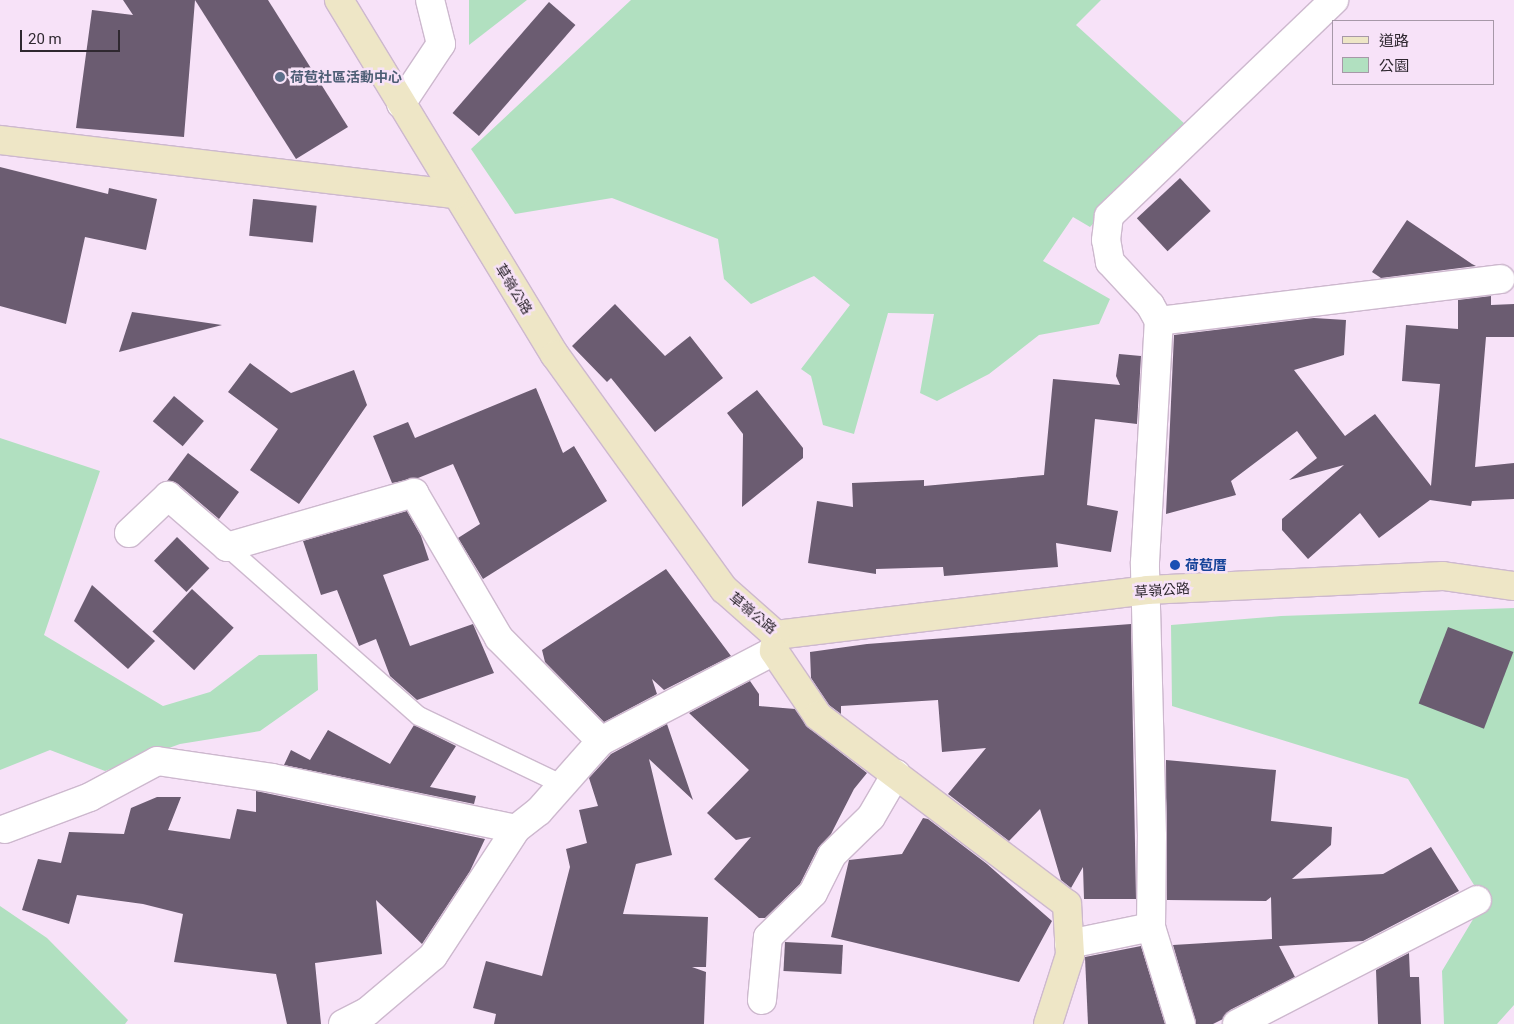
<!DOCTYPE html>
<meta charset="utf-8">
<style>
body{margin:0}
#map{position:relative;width:1514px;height:1024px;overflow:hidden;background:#f7e2f8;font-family:Roboto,"Noto Sans TC",sans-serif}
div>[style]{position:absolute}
.green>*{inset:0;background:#b1e0c0}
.building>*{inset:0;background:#6b5c71;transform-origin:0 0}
.roads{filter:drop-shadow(1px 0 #cdb8ce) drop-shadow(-1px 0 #cdb8ce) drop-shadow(0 1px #cdb8ce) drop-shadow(0 -1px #cdb8ce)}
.lane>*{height:18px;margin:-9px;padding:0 9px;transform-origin:9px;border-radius:9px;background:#fff}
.street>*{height:28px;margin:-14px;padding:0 14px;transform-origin:14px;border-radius:14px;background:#fff}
.secondary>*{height:28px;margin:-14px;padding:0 14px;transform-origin:14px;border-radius:14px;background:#eee6c6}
.dots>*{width:14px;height:14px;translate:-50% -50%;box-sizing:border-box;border:2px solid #f7e2f8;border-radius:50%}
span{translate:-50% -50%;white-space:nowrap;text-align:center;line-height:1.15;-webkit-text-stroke:5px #f7e2f8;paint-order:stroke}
.service-label{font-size:14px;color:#4e5e75;font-weight:700}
.left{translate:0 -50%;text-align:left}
.street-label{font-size:14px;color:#2f2830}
.transit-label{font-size:14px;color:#164399;font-weight:700}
.legend{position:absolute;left:1332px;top:20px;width:162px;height:65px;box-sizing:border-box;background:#f7e2f8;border:1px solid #a798a8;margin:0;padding:6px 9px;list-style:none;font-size:15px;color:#2f2830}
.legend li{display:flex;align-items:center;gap:10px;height:25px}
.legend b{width:25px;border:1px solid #a798a8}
.scale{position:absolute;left:20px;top:30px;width:100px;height:22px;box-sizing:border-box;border:2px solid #2f2830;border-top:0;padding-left:6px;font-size:15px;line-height:18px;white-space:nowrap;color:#2f2830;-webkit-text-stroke:4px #f7e2f8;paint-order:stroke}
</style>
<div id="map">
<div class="green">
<div style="clip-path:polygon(469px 0,527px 0,469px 45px)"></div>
<div style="clip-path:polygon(631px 0,1101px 0,1076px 25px,1186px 125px,1090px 227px,1073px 217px,1043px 261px,1110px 299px,1099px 324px,1039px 335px,989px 374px,937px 401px,920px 393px,934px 314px,888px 313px,854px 434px,823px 425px,811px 376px,801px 369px,850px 305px,814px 276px,751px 304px,724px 279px,718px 239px,612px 198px,515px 214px,471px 149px)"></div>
<div style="clip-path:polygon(0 438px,100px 471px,44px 635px,163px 706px,210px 692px,259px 655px,317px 654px,318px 690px,260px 731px,180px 744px,105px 771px,50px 750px,0 770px)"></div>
<div style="clip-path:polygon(1514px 608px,1514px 1005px,1497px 1024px,1444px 1024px,1442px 971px,1484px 901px,1408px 779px,1172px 706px,1171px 625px,1281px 616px)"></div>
<div style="clip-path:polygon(0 906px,47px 938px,128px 1020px,125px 1024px,0 1024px)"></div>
</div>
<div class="building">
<div style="clip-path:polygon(123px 0,195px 0,184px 137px,76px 128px,92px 10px,133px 15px)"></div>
<div style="clip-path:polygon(195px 0,268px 0,348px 127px,296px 159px)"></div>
<div style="left:549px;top:2px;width:35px;height:147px;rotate:41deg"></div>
<div style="clip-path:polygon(0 167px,108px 194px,109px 188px,157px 199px,146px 250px,85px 237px,66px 324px,0 306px)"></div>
<div style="left:1180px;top:178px;width:45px;height:59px;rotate:47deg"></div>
<div style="left:253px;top:199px;width:64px;height:37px;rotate:6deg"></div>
<div style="clip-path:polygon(1407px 220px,1472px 264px,1476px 266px,1381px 278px,1372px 272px)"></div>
<div style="clip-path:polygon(1491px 296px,1491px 305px,1514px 304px,1514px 337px,1486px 337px,1475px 467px,1514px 463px,1514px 499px,1472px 501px,1471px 506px,1430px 500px,1379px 538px,1360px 513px,1308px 559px,1282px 530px,1282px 519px,1344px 465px,1289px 480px,1317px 458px,1297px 431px,1231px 481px,1236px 495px,1166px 514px,1174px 335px,1314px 318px,1346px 320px,1344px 355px,1294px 370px,1345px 436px,1375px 414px,1431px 486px,1440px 384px,1402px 381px,1406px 325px,1458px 329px,1458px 300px)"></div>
<div style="clip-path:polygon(615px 304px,665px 356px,690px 336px,723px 378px,655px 432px,611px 378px,607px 382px,572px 346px)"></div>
<div style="clip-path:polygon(132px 312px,222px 325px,119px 352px)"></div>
<div style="clip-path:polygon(1119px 354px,1141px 356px,1137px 424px,1095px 419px,1087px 505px,1118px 511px,1111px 552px,1056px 543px,1058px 567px,944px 576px,943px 567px,876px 569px,876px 574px,808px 563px,817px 501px,853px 507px,852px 483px,924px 480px,924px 486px,1044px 475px,1053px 379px,1120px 385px,1116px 376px)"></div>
<div style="clip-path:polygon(250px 363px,291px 393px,354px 370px,367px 405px,299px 504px,250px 470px,278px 429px,228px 392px)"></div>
<div style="clip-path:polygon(536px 388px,563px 453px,574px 446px,607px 501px,483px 579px,458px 538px,480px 524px,453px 464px,418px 478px,392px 483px,373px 436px,408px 422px,415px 438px)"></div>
<div style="clip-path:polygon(757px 390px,803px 448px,803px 458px,742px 507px,743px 434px,727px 413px)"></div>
<div style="left:174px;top:396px;width:39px;height:33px;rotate:40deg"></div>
<div style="clip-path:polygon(188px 453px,239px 492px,219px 519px,178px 484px,167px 481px)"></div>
<div style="clip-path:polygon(407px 511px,421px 536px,429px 560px,383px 575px,410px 646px,473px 624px,494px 673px,417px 700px,390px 676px,376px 639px,359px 646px,337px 590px,321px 595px,303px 541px)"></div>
<div style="left:177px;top:537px;width:45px;height:33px;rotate:44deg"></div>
<div style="clip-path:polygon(666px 569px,731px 656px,664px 690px,652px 679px,657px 694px,604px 722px,545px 662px,542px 650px)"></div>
<div style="clip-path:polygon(92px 585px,155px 641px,128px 669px,74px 621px)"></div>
<div style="left:192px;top:589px;width:57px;height:58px;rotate:43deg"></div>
<div style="clip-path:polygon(1131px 624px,1136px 899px,1084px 899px,1083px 867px,1071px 888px,1061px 880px,1040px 809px,1009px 841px,948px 794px,986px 748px,942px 752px,938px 700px,841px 706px,841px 714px,829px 705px,811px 678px,810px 652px,867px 644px)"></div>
<div style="left:1448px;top:627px;width:70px;height:82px;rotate:21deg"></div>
<div style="clip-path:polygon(750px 681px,759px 694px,759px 706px,795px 709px,809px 728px,867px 773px,854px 789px,831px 834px,818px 848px,800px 884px,765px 918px,759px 918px,714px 879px,751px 837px,736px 840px,707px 813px,749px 770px,689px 713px)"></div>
<div style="clip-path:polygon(667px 724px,693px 800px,649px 759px,672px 855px,636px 864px,623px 914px,708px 917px,706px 967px,692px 967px,706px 972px,704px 1024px,494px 1024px,496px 1014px,473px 1008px,486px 961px,542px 976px,570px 867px,566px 849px,587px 843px,579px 810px,598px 806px,589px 778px,611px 754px)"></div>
<div style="clip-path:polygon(414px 725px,456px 746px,430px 787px,476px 796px,474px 804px,284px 765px,291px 750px,310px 760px,328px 730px,390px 764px)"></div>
<div style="clip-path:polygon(1166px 760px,1276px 770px,1271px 821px,1332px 827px,1331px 845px,1292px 879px,1383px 874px,1431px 847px,1459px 891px,1363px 941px,1279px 946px,1295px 977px,1230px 1010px,1223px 1019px,1213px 1024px,1196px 1024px,1173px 945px,1272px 939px,1271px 897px,1266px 901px,1167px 900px)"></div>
<div style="clip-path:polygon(256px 791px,485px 839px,470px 871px,422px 944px,376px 900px,382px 954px,315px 963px,321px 1024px,287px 1024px,276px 974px,174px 962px,183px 914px,143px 904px,77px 895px,69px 924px,22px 910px,38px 859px,61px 863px,69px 832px,124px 834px,131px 808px,157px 797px,181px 797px,168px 830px,230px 839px,237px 809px,256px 812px)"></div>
<div style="clip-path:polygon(923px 818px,928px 819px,987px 864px,1052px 921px,1019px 982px,831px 937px,849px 860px,902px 854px)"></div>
<div style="left:785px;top:942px;width:58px;height:29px;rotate:3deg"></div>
<div style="clip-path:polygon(1141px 946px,1165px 1024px,1088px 1024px,1085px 957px)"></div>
<div style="clip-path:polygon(1409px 953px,1410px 977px,1419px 977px,1421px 1024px,1378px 1024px,1376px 970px)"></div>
</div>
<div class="roads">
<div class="lane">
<div style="left:227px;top:547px;width:256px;rotate:41.4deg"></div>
<div style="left:419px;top:716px;width:157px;rotate:25.6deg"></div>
</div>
<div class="street">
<div style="left:401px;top:104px;width:72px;rotate:-56.3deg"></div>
<div style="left:441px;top:44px;width:45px;rotate:-104deg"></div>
<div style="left:1159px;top:321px;width:344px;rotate:-7deg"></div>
<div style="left:129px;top:533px;width:54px;rotate:-43.5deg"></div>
<div style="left:168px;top:496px;width:78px;rotate:40.8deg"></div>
<div style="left:227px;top:547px;width:195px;rotate:-16.1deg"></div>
<div style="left:414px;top:493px;width:168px;rotate:59.6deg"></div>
<div style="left:499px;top:638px;width:145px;rotate:45.3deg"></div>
<div style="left:5px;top:829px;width:91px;rotate:-20.6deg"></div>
<div style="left:90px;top:797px;width:76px;rotate:-28.2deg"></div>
<div style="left:157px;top:761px;width:116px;rotate:8.4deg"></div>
<div style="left:272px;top:778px;width:249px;rotate:11.8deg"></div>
<div style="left:1069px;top:944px;width:84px;rotate:-11.7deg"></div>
<div style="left:762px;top:1000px;width:63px;rotate:-84.6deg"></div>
<div style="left:768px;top:937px;width:63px;rotate:-44.4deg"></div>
<div style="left:813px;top:893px;width:42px;rotate:-63.4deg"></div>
<div style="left:832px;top:855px;width:54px;rotate:-44.3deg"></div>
<div style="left:871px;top:817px;width:50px;rotate:-59.8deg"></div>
<div style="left:343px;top:1024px;width:28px;rotate:-27deg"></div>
<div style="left:368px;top:1011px;width:85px;rotate:-40.2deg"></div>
<div style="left:433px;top:956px;width:152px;rotate:-56.8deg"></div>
<div style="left:516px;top:829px;width:29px;rotate:-38deg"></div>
<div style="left:539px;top:811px;width:94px;rotate:-48.5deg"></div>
<div style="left:601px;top:741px;width:195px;rotate:-27.5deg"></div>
<div style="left:1181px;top:1024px;width:102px;rotate:-107.2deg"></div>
<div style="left:1151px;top:927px;width:91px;rotate:-89.4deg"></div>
<div style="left:1152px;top:836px;width:274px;rotate:-91.5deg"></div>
<div style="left:1145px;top:562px;width:241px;rotate:-86.7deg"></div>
<div style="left:1159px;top:321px;width:18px;rotate:-119deg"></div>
<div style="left:1150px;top:305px;width:59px;rotate:-132.9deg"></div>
<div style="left:1110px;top:262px;width:22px;rotate:-100deg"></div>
<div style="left:1106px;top:240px;width:24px;rotate:-83deg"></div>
<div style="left:1109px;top:216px;width:312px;rotate:-43.8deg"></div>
<div style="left:1237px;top:1024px;width:270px;rotate:-27.3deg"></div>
</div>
<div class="secondary">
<div style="left:339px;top:0;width:416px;rotate:58.7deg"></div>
<div style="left:555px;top:355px;width:289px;rotate:54.2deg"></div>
<div style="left:724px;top:589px;width:69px;rotate:41.5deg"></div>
<div style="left:776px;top:635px;width:374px;rotate:-6.9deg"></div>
<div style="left:1147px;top:590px;width:296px;rotate:-2.7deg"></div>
<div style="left:1443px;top:576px;width:72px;rotate:8deg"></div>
<div style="left:0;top:140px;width:458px;rotate:6.8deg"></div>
<div style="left:776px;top:635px;width:16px;rotate:97deg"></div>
<div style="left:774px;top:651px;width:78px;rotate:55.9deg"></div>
<div style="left:818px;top:716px;width:312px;rotate:37.1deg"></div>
<div style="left:1067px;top:904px;width:51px;rotate:86.6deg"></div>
<div style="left:1070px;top:955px;width:72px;rotate:107.7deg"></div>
</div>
</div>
<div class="dots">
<div style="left:280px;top:77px;background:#5c6f8a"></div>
<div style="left:1175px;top:565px;background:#1a4fb4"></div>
</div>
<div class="service-label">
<span class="left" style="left:290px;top:77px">荷苞社區活動中心</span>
</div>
<div class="street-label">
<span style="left:514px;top:289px;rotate:58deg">草嶺公路</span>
<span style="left:1162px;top:590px;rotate:-4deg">草嶺公路</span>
<span style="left:753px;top:613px;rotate:39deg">草嶺公路</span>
</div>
<div class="transit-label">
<span class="left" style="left:1185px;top:565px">荷苞厝</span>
</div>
<ul class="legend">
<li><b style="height:6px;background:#eee6c6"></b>道路</li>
<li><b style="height:14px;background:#b1e0c0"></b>公園</li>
</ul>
<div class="scale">20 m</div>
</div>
